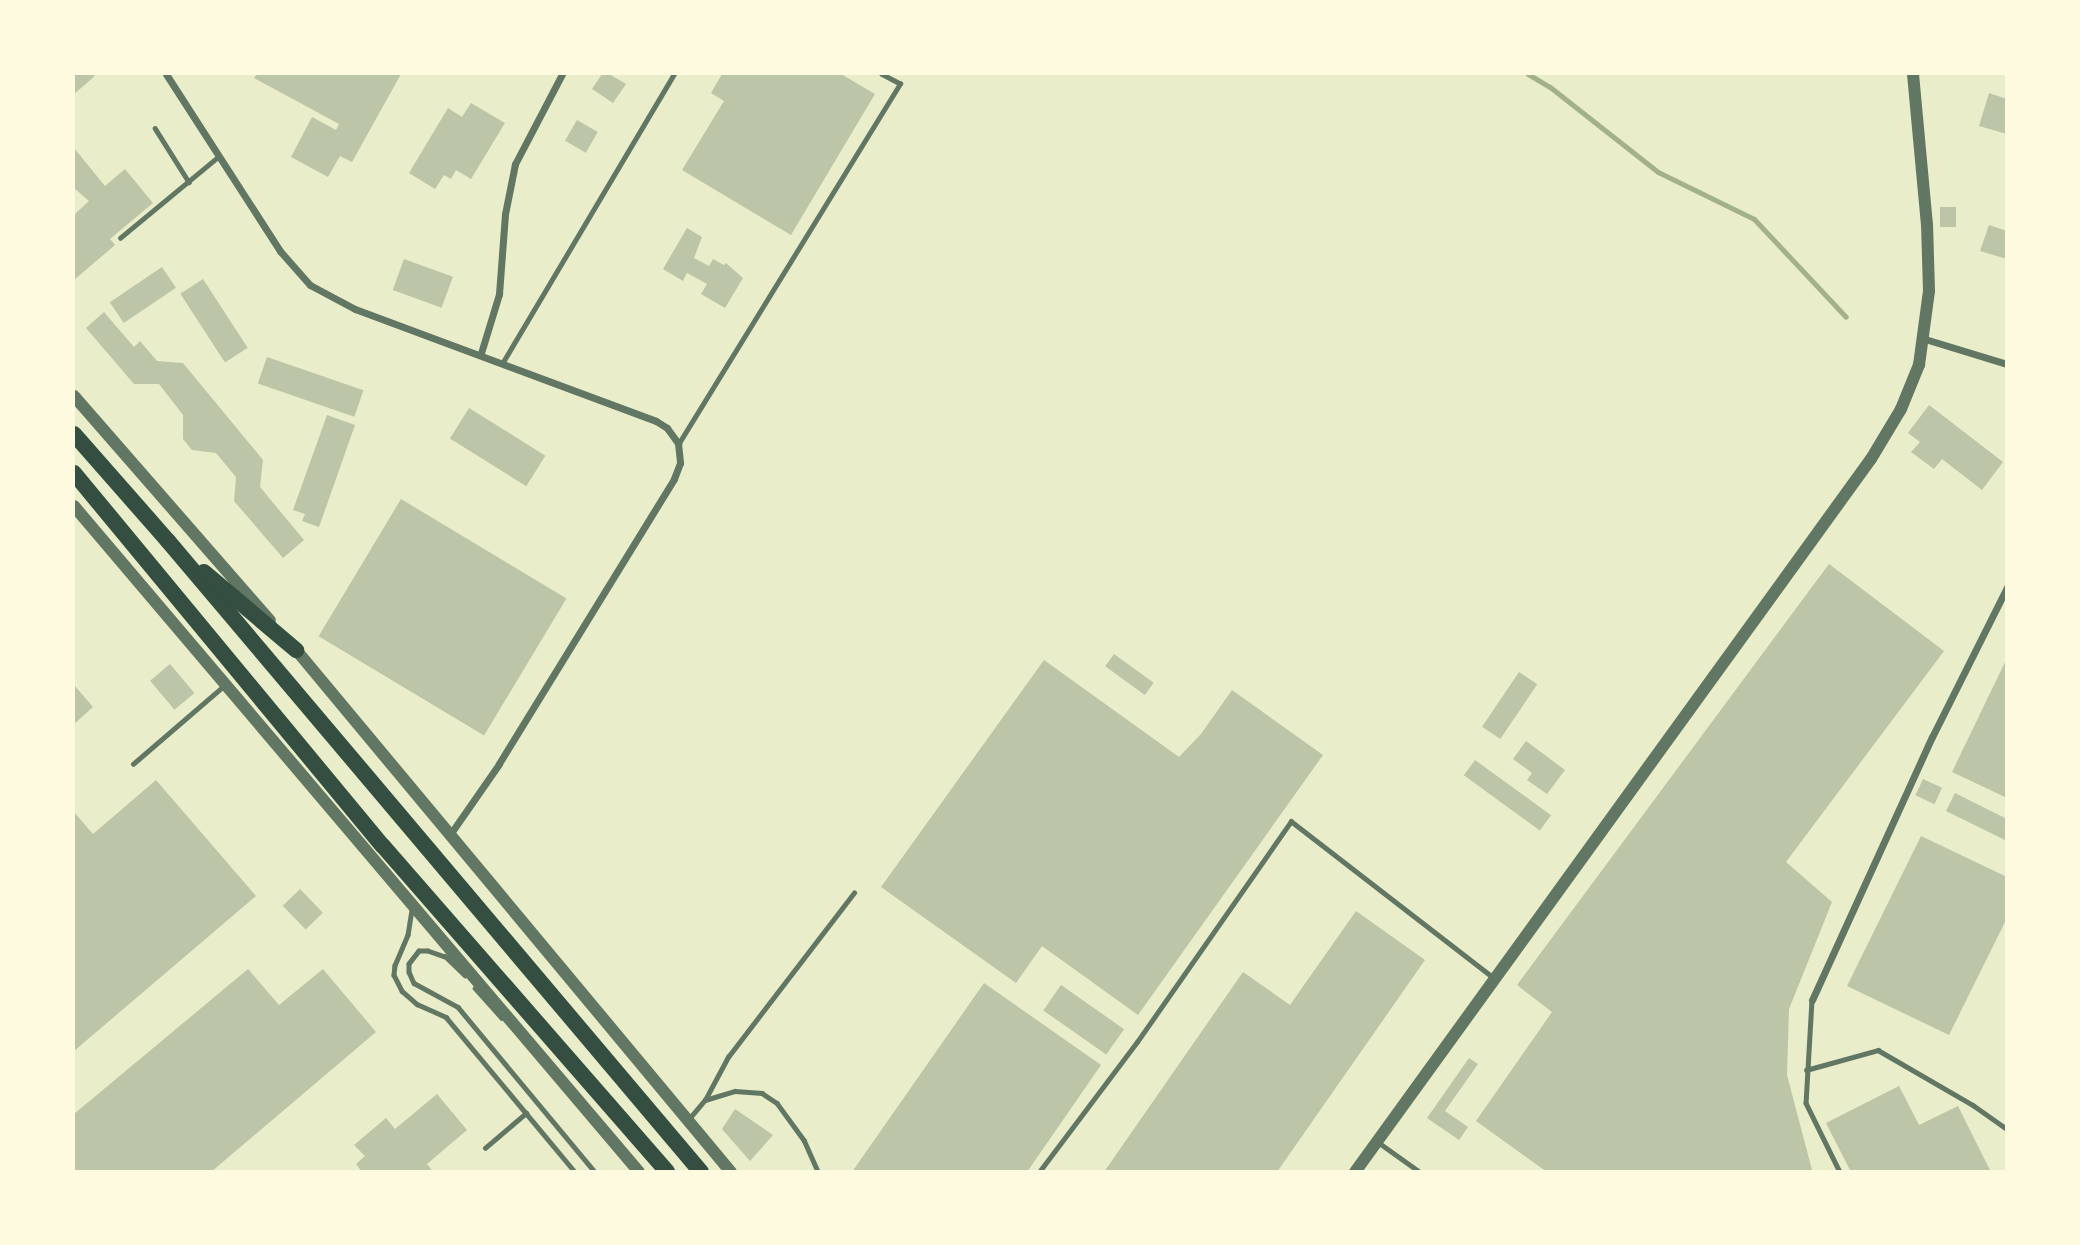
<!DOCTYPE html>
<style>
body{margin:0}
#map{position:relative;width:2080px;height:1245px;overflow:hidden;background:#e9edc9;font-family:"Alegreya Sans",sans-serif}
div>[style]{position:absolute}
.stream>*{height:5px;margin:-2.5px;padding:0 2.5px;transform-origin:2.5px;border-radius:2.5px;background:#a3b18a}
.building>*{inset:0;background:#bcc5a7;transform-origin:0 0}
.service>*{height:4.5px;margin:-2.25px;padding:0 2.25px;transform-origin:2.25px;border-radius:2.25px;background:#617663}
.minor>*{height:7px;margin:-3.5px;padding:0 3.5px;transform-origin:3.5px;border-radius:3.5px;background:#617663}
.tertiary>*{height:12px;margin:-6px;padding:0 6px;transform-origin:6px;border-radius:6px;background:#617663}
.trunk>*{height:16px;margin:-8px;padding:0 8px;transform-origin:8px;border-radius:8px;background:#344e41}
span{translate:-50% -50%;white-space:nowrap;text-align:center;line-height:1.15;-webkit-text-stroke:5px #fefae0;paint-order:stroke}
.frame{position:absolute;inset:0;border:75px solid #fefae0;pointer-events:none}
</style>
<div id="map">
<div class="stream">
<div style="left:1528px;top:74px;width:26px;rotate:31deg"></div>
<div style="left:1550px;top:87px;width:137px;rotate:38.2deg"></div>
<div style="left:1658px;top:172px;width:107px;rotate:26.1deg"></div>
<div style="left:1754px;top:219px;width:134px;rotate:46.8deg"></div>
</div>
<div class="building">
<div style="clip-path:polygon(74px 74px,92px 74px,95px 76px,74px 94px)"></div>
<div style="clip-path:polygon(257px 74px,401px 74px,352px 162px,340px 156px,328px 177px,291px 157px,312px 117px,336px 130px,339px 124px,254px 78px)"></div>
<div style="clip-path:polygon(602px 74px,609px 74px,626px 84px,613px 103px,592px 89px)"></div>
<div style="clip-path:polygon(722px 74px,841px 74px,875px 94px,791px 235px,682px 170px,724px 101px,711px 93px)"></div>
<div style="clip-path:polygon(1989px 93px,2007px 99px,2007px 134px,1979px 126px)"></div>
<div style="clip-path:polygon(471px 103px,505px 123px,471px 179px,456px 170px,451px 179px,444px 175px,435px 189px,409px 173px,448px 108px,462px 117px)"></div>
<div style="left:577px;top:120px;width:24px;height:24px;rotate:30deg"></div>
<div style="clip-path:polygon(74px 148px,105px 186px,125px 169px,153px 203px,110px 239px,115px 245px,74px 280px,74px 215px,89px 201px,74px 188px)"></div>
<div style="left:1940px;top:207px;width:16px;height:20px"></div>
<div style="clip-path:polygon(1989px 225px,2007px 231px,2007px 259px,1980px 251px)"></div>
<div style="clip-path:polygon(687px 228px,702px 237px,694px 258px,709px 266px,713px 259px,724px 265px,726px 263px,743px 278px,725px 308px,701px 294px,707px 284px,687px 273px,683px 281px,663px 269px)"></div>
<div style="left:404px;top:259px;width:52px;height:33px;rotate:20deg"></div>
<div style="left:162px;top:267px;width:25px;height:63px;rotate:56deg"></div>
<div style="left:203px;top:279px;width:82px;height:27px;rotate:57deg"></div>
<div style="clip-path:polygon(104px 312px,134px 347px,140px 341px,157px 361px,183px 363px,263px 460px,260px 487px,304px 540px,283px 558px,234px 501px,236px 477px,216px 453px,192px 450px,183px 439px,183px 415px,159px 384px,134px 384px,86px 328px)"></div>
<div style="left:267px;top:357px;width:102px;height:28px;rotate:19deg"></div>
<div style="clip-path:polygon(1929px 405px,2003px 462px,1982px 490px,1942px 459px,1934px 469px,1911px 452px,1920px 442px,1908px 433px)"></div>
<div style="left:469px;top:408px;width:90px;height:36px;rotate:32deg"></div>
<div style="clip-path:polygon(327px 415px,355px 425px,319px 527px,302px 521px,305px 514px,293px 510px)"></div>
<div style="left:401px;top:499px;width:193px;height:160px;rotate:31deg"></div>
<div style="clip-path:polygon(1829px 564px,1944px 651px,1786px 862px,1832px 902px,1789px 1009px,1787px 1075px,1812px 1170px,1547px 1172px,1476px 1121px,1552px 1012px,1517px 985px)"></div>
<div style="left:1114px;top:654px;width:49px;height:15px;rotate:36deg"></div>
<div style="clip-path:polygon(2007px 658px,2007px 798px,1952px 772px)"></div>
<div style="clip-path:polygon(1044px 660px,1179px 757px,1201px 734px,1232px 690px,1323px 755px,1138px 1015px,1042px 946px,1016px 983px,881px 887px)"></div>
<div style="left:170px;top:664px;width:38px;height:26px;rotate:50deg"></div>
<div style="left:1519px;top:672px;width:22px;height:66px;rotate:34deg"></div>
<div style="clip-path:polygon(74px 685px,93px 707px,74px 724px)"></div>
<div style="clip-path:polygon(1526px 741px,1565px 770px,1547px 794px,1527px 780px,1532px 773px,1513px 759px)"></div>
<div style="left:1475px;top:760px;width:94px;height:19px;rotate:36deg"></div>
<div style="left:1923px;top:779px;width:21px;height:18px;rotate:25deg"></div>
<div style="clip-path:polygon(156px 780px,256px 896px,74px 1051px,74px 812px,93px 834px)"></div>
<div style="clip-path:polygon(1955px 793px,2007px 819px,2007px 841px,1946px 811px)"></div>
<div style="clip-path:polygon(1921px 836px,2007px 877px,2007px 918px,1949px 1035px,1847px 986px)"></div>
<div style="left:300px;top:889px;width:33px;height:24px;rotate:46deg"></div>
<div style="clip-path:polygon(1356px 911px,1425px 960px,1277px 1172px,1104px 1172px,1243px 972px,1290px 1005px)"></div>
<div style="clip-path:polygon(248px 969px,279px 1005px,323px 969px,376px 1032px,211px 1172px,74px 1172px,74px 1114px)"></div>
<div style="clip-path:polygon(984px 983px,1101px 1065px,1027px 1172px,852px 1172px)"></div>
<div style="left:1061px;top:985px;width:77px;height:31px;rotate:35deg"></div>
<div style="clip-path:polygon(1469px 1058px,1478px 1064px,1445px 1111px,1468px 1127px,1459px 1140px,1427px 1118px)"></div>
<div style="clip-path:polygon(1899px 1086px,1919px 1125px,1958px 1106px,1991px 1172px,1851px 1172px,1826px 1123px)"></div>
<div style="clip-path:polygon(437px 1094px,467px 1130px,427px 1164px,433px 1172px,362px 1172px,356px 1164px,365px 1156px,354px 1145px,386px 1118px,395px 1129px)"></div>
<div style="clip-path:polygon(735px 1109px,773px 1135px,750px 1161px,722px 1129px)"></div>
</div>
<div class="service">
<div style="left:155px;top:128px;width:64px;rotate:57.8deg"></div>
<div style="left:120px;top:238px;width:127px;rotate:-39.6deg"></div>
<div style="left:503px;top:362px;width:335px;rotate:-59.3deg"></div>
<div style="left:679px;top:443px;width:422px;rotate:-58.4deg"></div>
<div style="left:900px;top:84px;width:21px;rotate:-152deg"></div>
<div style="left:133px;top:764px;width:121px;rotate:-40.7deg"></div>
<div style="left:412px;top:910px;width:25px;rotate:99deg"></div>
<div style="left:408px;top:935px;width:33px;rotate:113deg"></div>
<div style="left:395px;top:965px;width:10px;rotate:96deg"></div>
<div style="left:394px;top:975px;width:18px;rotate:63deg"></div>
<div style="left:402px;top:991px;width:20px;rotate:41deg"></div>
<div style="left:417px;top:1004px;width:32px;rotate:24deg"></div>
<div style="left:446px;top:1017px;width:202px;rotate:50.2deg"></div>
<div style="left:465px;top:976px;width:28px;rotate:-136deg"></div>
<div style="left:445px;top:957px;width:18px;rotate:-161deg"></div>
<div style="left:428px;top:951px;width:9px;rotate:180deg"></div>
<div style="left:419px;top:951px;width:16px;rotate:128deg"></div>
<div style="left:409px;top:964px;width:8px;rotate:90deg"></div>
<div style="left:409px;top:972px;width:12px;rotate:66deg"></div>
<div style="left:414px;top:983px;width:50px;rotate:28.6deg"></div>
<div style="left:458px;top:1007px;width:214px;rotate:50.3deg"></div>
<div style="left:475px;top:988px;width:40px;rotate:48deg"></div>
<div style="left:1812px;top:1000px;width:103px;rotate:93.3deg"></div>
<div style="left:1806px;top:1103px;width:77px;rotate:63.8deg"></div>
<div style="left:1806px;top:1070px;width:75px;rotate:-15.5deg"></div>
<div style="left:1878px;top:1050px;width:110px;rotate:30.1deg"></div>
<div style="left:1973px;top:1105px;width:42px;rotate:35.2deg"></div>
<div style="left:705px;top:1100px;width:49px;rotate:-61.9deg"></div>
<div style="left:728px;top:1057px;width:207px;rotate:-52.5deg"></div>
<div style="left:688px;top:1120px;width:26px;rotate:-50deg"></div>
<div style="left:705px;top:1100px;width:31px;rotate:-17deg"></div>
<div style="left:735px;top:1091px;width:27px;rotate:4deg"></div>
<div style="left:762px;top:1093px;width:18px;rotate:34deg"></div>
<div style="left:777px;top:1103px;width:46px;rotate:53.9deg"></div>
<div style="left:804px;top:1140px;width:35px;rotate:66deg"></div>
<div style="left:1378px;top:1142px;width:52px;rotate:35.5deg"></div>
<div style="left:485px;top:1148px;width:54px;rotate:-40.5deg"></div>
<div style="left:1039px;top:1172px;width:163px;rotate:-53deg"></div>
<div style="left:1137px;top:1042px;width:269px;rotate:-55.1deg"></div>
<div style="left:1291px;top:821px;width:257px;rotate:37.7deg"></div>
</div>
<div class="minor">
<div style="left:166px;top:74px;width:211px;rotate:57.2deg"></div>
<div style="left:280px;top:251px;width:45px;rotate:48.6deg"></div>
<div style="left:310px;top:285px;width:51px;rotate:28.1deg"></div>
<div style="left:355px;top:309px;width:321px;rotate:20.4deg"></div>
<div style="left:656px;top:421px;width:13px;rotate:32deg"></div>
<div style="left:667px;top:428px;width:19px;rotate:54deg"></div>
<div style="left:678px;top:443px;width:20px;rotate:84deg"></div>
<div style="left:680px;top:463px;width:17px;rotate:111deg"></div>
<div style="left:674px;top:479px;width:334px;rotate:121.6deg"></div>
<div style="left:499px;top:764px;width:88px;rotate:124.8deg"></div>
<div style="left:1925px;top:339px;width:86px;rotate:17deg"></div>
<div style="left:481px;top:353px;width:62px;rotate:-73deg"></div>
<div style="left:499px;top:294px;width:80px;rotate:-85.7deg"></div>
<div style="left:505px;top:214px;width:51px;rotate:-78.7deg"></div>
<div style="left:515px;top:164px;width:102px;rotate:-62.4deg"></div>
<div style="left:1812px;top:1000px;width:289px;rotate:-65.5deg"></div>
<div style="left:1932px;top:737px;width:168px;rotate:-63.4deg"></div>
</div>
<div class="tertiary">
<div style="left:74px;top:396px;width:298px;rotate:48.9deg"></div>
<div style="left:74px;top:506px;width:873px;rotate:49.69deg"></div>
<div style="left:292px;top:645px;width:686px;rotate:50.21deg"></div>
<div style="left:1355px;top:1172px;width:880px;rotate:-54.11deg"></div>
<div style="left:1871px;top:459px;width:58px;rotate:-59deg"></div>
<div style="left:1901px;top:409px;width:48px;rotate:-67.8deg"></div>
<div style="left:1919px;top:365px;width:75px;rotate:-82.3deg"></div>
<div style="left:1929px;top:291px;width:66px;rotate:-91.7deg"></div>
<div style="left:1927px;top:225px;width:152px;rotate:-95.3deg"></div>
</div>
<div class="trunk">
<div style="left:74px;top:434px;width:142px;rotate:48.7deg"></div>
<div style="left:168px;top:541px;width:826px;rotate:49.81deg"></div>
<div style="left:74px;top:473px;width:484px;rotate:50.4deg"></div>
<div style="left:383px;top:846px;width:432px;rotate:48.9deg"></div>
<div style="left:204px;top:572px;width:121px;rotate:40.3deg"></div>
</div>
<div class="frame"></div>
</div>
